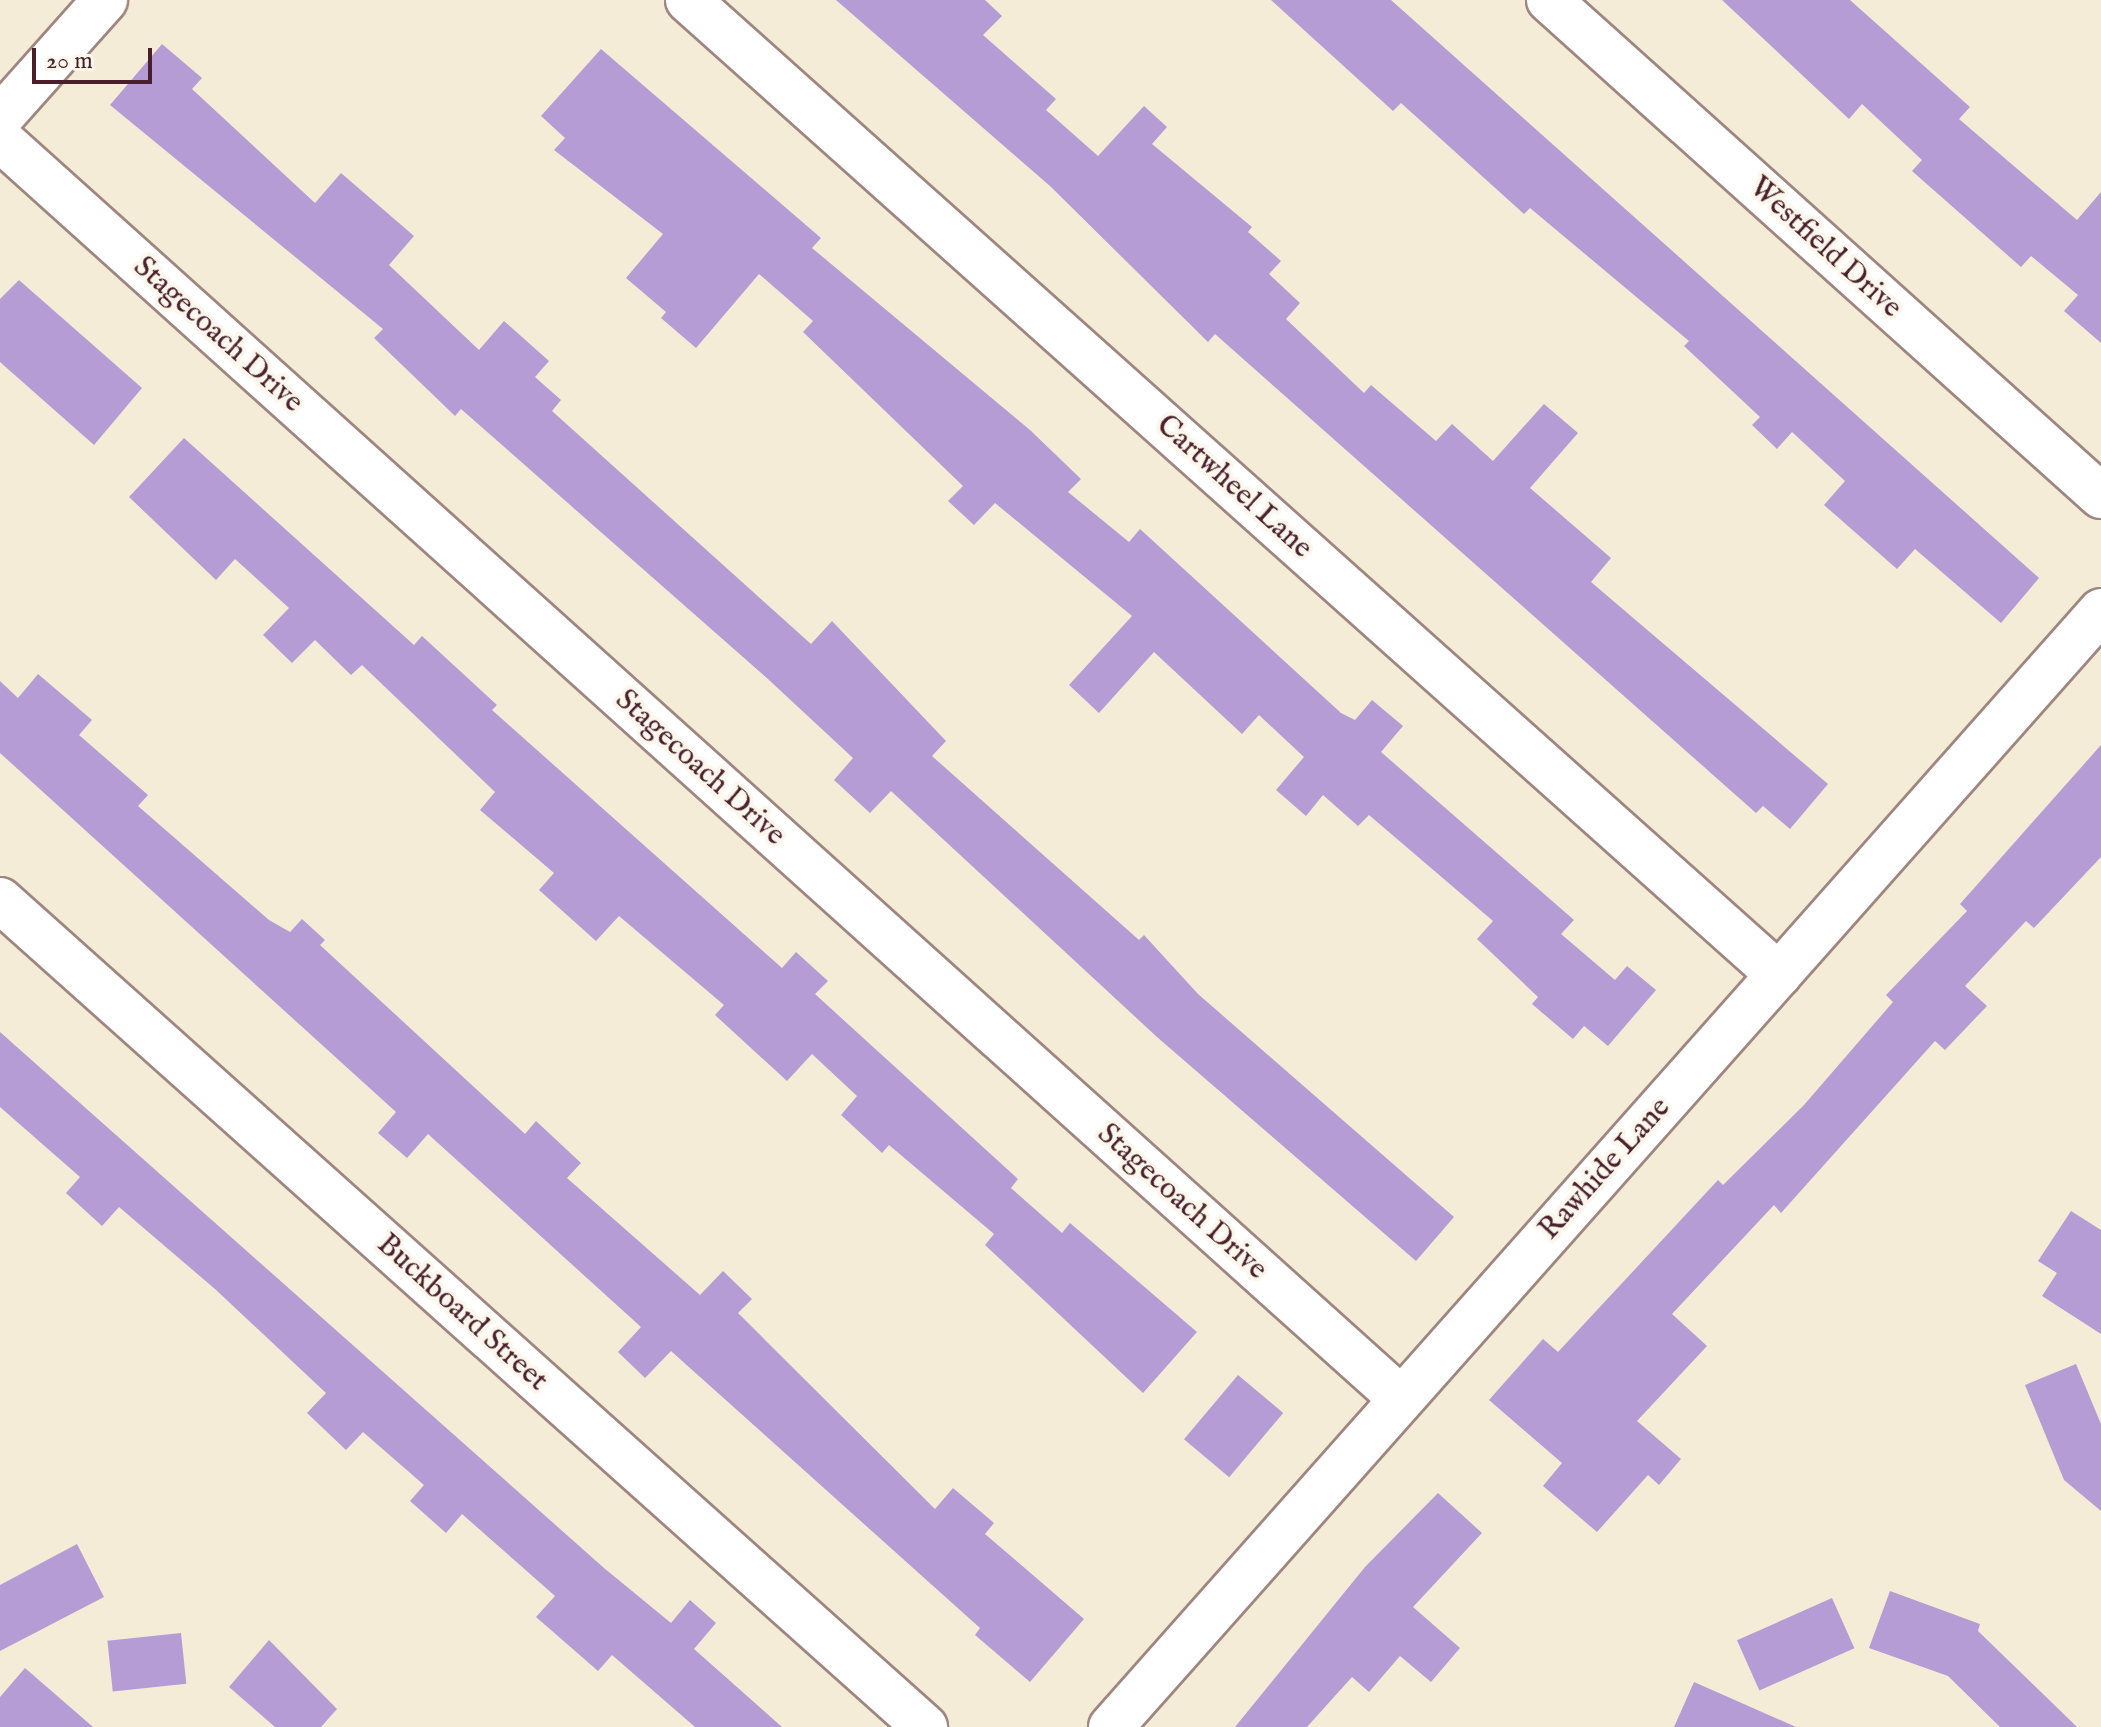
<!DOCTYPE html>
<style>
body{margin:0}
#map{position:relative;width:2101px;height:1727px;overflow:hidden;background:#f4ecd6;font-family:"IM FELL English",serif}
div>[style]{position:absolute}
.building>*{inset:0;background:#b69cd5;transform-origin:0 0}
.roads{filter:drop-shadow(2px 0 #9f8680) drop-shadow(-2px 0 #9f8680) drop-shadow(0 2px #9f8680) drop-shadow(0 -2px #9f8680)}
.minor>*{height:44px;margin:-22px;padding:0 22px;transform-origin:22px;border-radius:22px;background:#fff}
span{translate:-50% -50%;white-space:nowrap;text-align:center;line-height:1.15;-webkit-text-stroke:8px #fbf7ec;paint-order:stroke}
.street-label{font-size:30px;color:#4a1f2b}
.scale{position:absolute;left:32px;top:48px;width:120px;height:36px;box-sizing:border-box;border:4px solid #4a1f2b;border-top:0;padding-left:10px;font-size:24px;line-height:28px;white-space:nowrap;color:#4a1f2b;-webkit-text-stroke:6px #fbf7ec;paint-order:stroke}
</style>
<div id="map">
<div class="building">
<div style="clip-path:polygon(836px 0,985px 0,1002px 16px,983px 35px,1056px 99px,1046px 110px,1098px 156px,1144px 106px,1167px 127px,1152px 144px,1252px 227px,1248px 232px,1281px 261px,1269px 274px,1300px 303px,1286px 319px,1364px 393px,1371px 385px,1436px 441px,1452px 424px,1493px 461px,1544px 404px,1578px 433px,1530px 488px,1611px 558px,1591px 582px,1828px 784px,1790px 829px,1763px 806px,1756px 813px,1215px 334px,1208px 342px,1050px 186px)"></div>
<div style="clip-path:polygon(1271px 0,1391px 0,2039px 578px,2001px 623px,1915px 549px,1897px 569px,1824px 505px,1845px 481px,1792px 432px,1777px 449px,1752px 425px,1760px 417px,1684px 346px,1689px 341px,1530px 208px,1524px 214px,1401px 103px,1393px 111px)"></div>
<div style="clip-path:polygon(1722px 0,1850px 0,1970px 107px,1959px 119px,2077px 220px,2101px 192px,2101px 343px,2064px 311px,2078px 295px,2031px 256px,2021px 267px,1912px 171px,1922px 160px,1862px 104px,1849px 119px)"></div>
<div style="clip-path:polygon(162px 44px,202px 78px,192px 89px,315px 203px,341px 173px,414px 236px,389px 265px,479px 350px,504px 321px,549px 361px,535px 377px,561px 400px,552px 411px,811px 644px,832px 621px,946px 741px,932px 756px,1139px 940px,1144px 935px,1198px 994px,1454px 1217px,1416px 1261px,1157px 1037px,891px 791px,870px 813px,834px 780px,853px 758px,769px 680px,461px 409px,455px 416px,374px 338px,383px 329px,110px 105px)"></div>
<div style="clip-path:polygon(601px 49px,821px 238px,812px 248px,1030px 430px,1081px 479px,1068px 492px,1129px 542px,1140px 529px,1341px 713px,1355px 720px,1372px 700px,1403px 726px,1381px 752px,1574px 920px,1561px 934px,1615px 980px,1627px 966px,1656px 990px,1608px 1046px,1584px 1026px,1573px 1039px,1532px 1004px,1538px 997px,1477px 939px,1493px 921px,1369px 815px,1358px 826px,1323px 795px,1306px 816px,1276px 790px,1304px 757px,1259px 715px,1242px 734px,1154px 652px,1099px 713px,1069px 685px,1132px 616px,995px 503px,974px 525px,948px 501px,963px 486px,803px 332px,813px 321px,759px 274px,696px 348px,661px 318px,666px 312px,626px 278px,663px 234px,554px 150px,565px 138px,541px 116px)"></div>
<div style="clip-path:polygon(19px 280px,142px 388px,94px 445px,0 362px,0 299px)"></div>
<div style="clip-path:polygon(184px 438px,414px 645px,422px 636px,497px 705px,492px 710px,782px 968px,796px 952px,828px 981px,815px 994px,1018px 1179px,1011px 1188px,1062px 1233px,1070px 1223px,1197px 1332px,1143px 1393px,985px 1245px,994px 1234px,889px 1145px,882px 1153px,841px 1115px,857px 1096px,812px 1054px,787px 1081px,715px 1015px,724px 1005px,619px 916px,596px 941px,539px 890px,554px 873px,480px 810px,495px 792px,362px 665px,351px 675px,315px 640px,292px 663px,263px 635px,289px 608px,235px 559px,216px 580px,129px 497px)"></div>
<div style="clip-path:polygon(38px 674px,92px 720px,79px 735px,148px 795px,138px 806px,269px 920px,290px 932px,302px 919px,325px 940px,320px 945px,525px 1134px,536px 1121px,581px 1163px,567px 1178px,700px 1295px,723px 1271px,752px 1299px,738px 1313px,935px 1509px,953px 1488px,994px 1523px,985px 1534px,1084px 1619px,1030px 1682px,975px 1635px,980px 1628px,671px 1351px,645px 1378px,618px 1352px,641px 1327px,428px 1134px,407px 1158px,378px 1133px,396px 1112px,0 753px,0 681px,18px 698px)"></div>
<div style="clip-path:polygon(2101px 745px,2101px 857px,2034px 928px,2026px 921px,1965px 986px,1987px 1006px,1945px 1050px,1935px 1041px,1781px 1213px,1774px 1205px,1672px 1314px,1707px 1346px,1637px 1421px,1681px 1459px,1659px 1485px,1648px 1475px,1597px 1532px,1543px 1486px,1562px 1463px,1489px 1400px,1543px 1339px,1558px 1352px,1718px 1180px,1723px 1185px,1804px 1105px,1893px 1002px,1886px 995px,1967px 911px,1960px 904px)"></div>
<div style="clip-path:polygon(0 1032px,604px 1568px,671px 1623px,690px 1600px,716px 1623px,694px 1649px,782px 1727px,695px 1727px,612px 1655px,598px 1671px,536px 1617px,555px 1596px,462px 1514px,446px 1533px,410px 1501px,424px 1485px,363px 1432px,346px 1450px,307px 1413px,326px 1393px,215px 1289px,119px 1207px,102px 1226px,66px 1193px,80px 1177px,0 1107px)"></div>
<div style="clip-path:polygon(2071px 1211px,2101px 1230px,2101px 1334px,2042px 1296px,2057px 1273px,2038px 1261px)"></div>
<div style="clip-path:polygon(2076px 1364px,2101px 1424px,2101px 1511px,2064px 1480px,2025px 1385px)"></div>
<div style="left:1238px;top:1375px;width:59px;height:84px;rotate:40deg"></div>
<div style="clip-path:polygon(1438px 1493px,1482px 1533px,1413px 1607px,1460px 1648px,1431px 1682px,1400px 1656px,1369px 1692px,1352px 1677px,1307px 1727px,1235px 1727px,1365px 1567px)"></div>
<div style="clip-path:polygon(77px 1544px,104px 1597px,0 1651px,0 1585px)"></div>
<div style="clip-path:polygon(1890px 1591px,1980px 1624px,1978px 1631px,2077px 1727px,2000px 1727px,1948px 1676px,1869px 1648px)"></div>
<div style="left:1832px;top:1598px;width:55px;height:104px;rotate:66deg"></div>
<div style="left:181px;top:1633px;width:51px;height:74px;rotate:84deg"></div>
<div style="clip-path:polygon(269px 1640px,337px 1709px,321px 1727px,275px 1727px,229px 1687px)"></div>
<div style="clip-path:polygon(25px 1668px,93px 1727px,0 1727px,0 1697px)"></div>
<div style="clip-path:polygon(1694px 1682px,1796px 1727px,1674px 1727px)"></div>
</div>
<div class="roads">
<div class="minor">
<div style="left:688px;top:0;width:1463px;rotate:41.79deg"></div>
<div style="left:1549px;top:0;width:742px;rotate:41.94deg"></div>
<div style="left:0;top:118px;width:158px;rotate:-48.3deg"></div>
<div style="left:0;top:139px;width:1883px;rotate:41.96deg"></div>
<div style="left:0;top:900px;width:1241px;rotate:41.8deg"></div>
<div style="left:1111px;top:1727px;width:1492px;rotate:-48.42deg"></div>
</div>
</div>
<div class="street-label">
<span style="left:1825px;top:248px;rotate:42deg">Westfield Drive</span>
<span style="left:218px;top:335px;rotate:42deg">Stagecoach Drive</span>
<span style="left:1234px;top:487px;rotate:42deg">Cartwheel Lane</span>
<span style="left:700px;top:768px;rotate:42deg">Stagecoach Drive</span>
<span style="left:1605px;top:1169px;rotate:-48deg">Rawhide Lane</span>
<span style="left:1182px;top:1202px;rotate:42deg">Stagecoach Drive</span>
<span style="left:462px;top:1313px;rotate:42deg">Buckboard Street</span>
</div>
<div class="scale">20 m</div>
</div>
